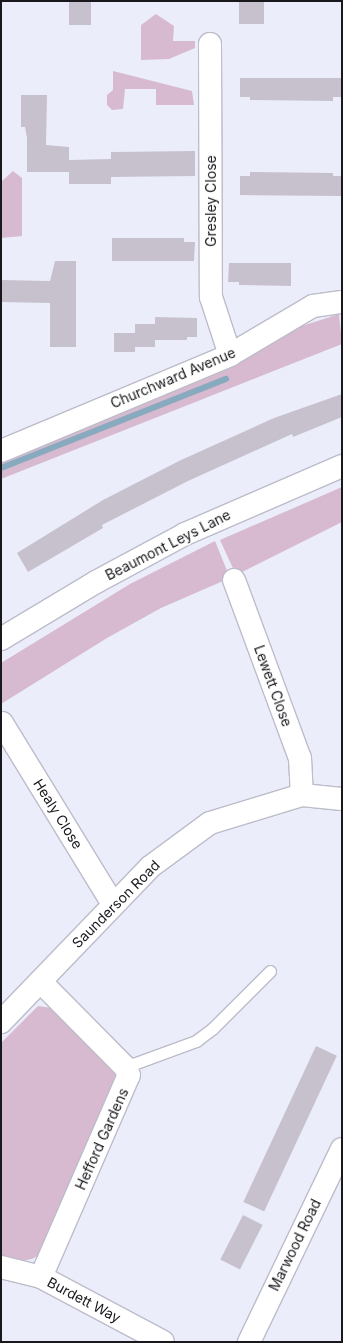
<!DOCTYPE html>
<style>
body{margin:0}
#map{position:relative;width:343px;height:1343px;overflow:hidden;background:#ecedfb;font-family:Inter,sans-serif}
div>[style]{position:absolute}
.green>*{inset:0;background:#d7bacf}
.stream>*{height:6px;margin:-3px;padding:0 3px;transform-origin:3px;border-radius:3px;background:#88aabe}
.building>*{inset:0;background:#c7c1cd;transform-origin:0 0}
.roads{filter:drop-shadow(1px 0 #bcbcca) drop-shadow(-1px 0 #bcbcca) drop-shadow(0 1px #bcbcca) drop-shadow(0 -1px #bcbcca)}
.service>*{height:11px;margin:-5.5px;padding:0 5.5px;transform-origin:5.5px;border-radius:5.5px;background:#fff}
.minor>*{height:22px;margin:-11px;padding:0 11px;transform-origin:11px;border-radius:11px;background:#fff}
.tertiary>*{height:22px;margin:-11px;padding:0 11px;transform-origin:11px;border-radius:11px;background:#fff}
span{translate:-50% -50%;white-space:nowrap;text-align:center;line-height:1.15;-webkit-text-stroke:3px #fff;paint-order:stroke}
.street-label{font-size:14px;color:#18181d}
.frame{position:absolute;inset:0;border:2px solid #18181d;pointer-events:none}
</style>
<div id="map">
<div class="green">
<div style="clip-path:polygon(156px 14px,174px 26px,173px 41px,195px 41px,195px 48px,169px 59px,141px 60px,141px 25px)"></div>
<div style="clip-path:polygon(113px 71px,192px 91px,194px 105px,156px 105px,156px 89px,125px 89px,123px 109px,112px 110px,107px 105px,107px 95px,113px 90px)"></div>
<div style="clip-path:polygon(13px 171px,22px 178px,22px 236px,1px 238px,1px 182px)"></div>
<div style="clip-path:polygon(339px 314px,342px 344px,1px 479px,1px 461px,231px 368px,296px 328px)"></div>
<div style="clip-path:polygon(342px 487px,342px 522px,236px 575px,220px 540px)"></div>
<div style="clip-path:polygon(215px 541px,230px 578px,161px 608px,107px 638px,1px 704px,1px 663px,130px 584px)"></div>
<div style="clip-path:polygon(38px 1006px,52px 1008px,125px 1080px,41px 1254px,32px 1259px,21px 1261px,1px 1256px,1px 1043px)"></div>
</div>
<div class="stream">
<div style="left:1px;top:468px;width:242px;rotate:-21.6deg"></div>
</div>
<div class="building">
<div style="left:69px;top:1px;width:22px;height:24px"></div>
<div style="left:239px;top:1px;width:25px;height:23px"></div>
<div style="clip-path:polygon(240px 78px,342px 78px,342px 97px,333px 97px,333px 101px,250px 100px,250px 97px,240px 97px)"></div>
<div style="clip-path:polygon(21px 95px,47px 95px,46px 145px,69px 147px,69px 160px,111px 159px,111px 152px,195px 151px,195px 176px,111px 177px,111px 184px,69px 184px,69px 160px,69px 172px,27px 172px,27px 138px,25px 127px,21px 127px)"></div>
<div style="clip-path:polygon(250px 172px,333px 173px,333px 176px,342px 176px,342px 196px,240px 195px,240px 176px,250px 176px)"></div>
<div style="clip-path:polygon(112px 238px,184px 238px,184px 242px,195px 242px,194px 261px,112px 261px)"></div>
<div style="clip-path:polygon(55px 261px,76px 261px,76px 347px,50px 347px,50px 303px,1px 302px,1px 280px,50px 281px)"></div>
<div style="clip-path:polygon(229px 263px,291px 263px,291px 286px,239px 285px,239px 282px,228px 282px)"></div>
<div style="clip-path:polygon(155px 317px,197px 318px,197px 337px,187px 337px,187px 340px,155px 340px,155px 347px,135px 347px,135px 324px,155px 324px)"></div>
<div style="left:114px;top:333px;width:21px;height:19px"></div>
<div style="clip-path:polygon(342px 394px,342px 417px,293px 437px,292px 434px,188px 481px,102px 525px,103px 528px,28px 572px,17px 553px,103px 500px,181px 460px,274px 418px)"></div>
<div style="left:316px;top:1046px;width:23px;height:172px;rotate:25deg"></div>
<div style="left:243px;top:1215px;width:22px;height:50px;rotate:27deg"></div>
</div>
<div class="roads">
<div class="service">
<div style="left:125px;top:1067px;width:76px;rotate:-20.1deg"></div>
<div style="left:196px;top:1041px;width:20px;rotate:-37deg"></div>
<div style="left:212px;top:1029px;width:82px;rotate:-45deg"></div>
</div>
<div class="minor">
<div style="left:210px;top:44px;width:253px;rotate:89.8deg"></div>
<div style="left:211px;top:297px;width:61px;rotate:71.9deg"></div>
<div style="left:1px;top:451px;width:248px;rotate:-22.7deg"></div>
<div style="left:230px;top:355px;width:96px;rotate:-30.6deg"></div>
<div style="left:313px;top:306px;width:29px;rotate:-8deg"></div>
<div style="left:234px;top:580px;width:190px;rotate:69.7deg"></div>
<div style="left:300px;top:758px;width:37px;rotate:87deg"></div>
<div style="left:2px;top:723px;width:212px;rotate:58.5deg"></div>
<div style="left:1px;top:1022px;width:215px;rotate:-46.1deg"></div>
<div style="left:150px;top:867px;width:74px;rotate:-36.3deg"></div>
<div style="left:210px;top:823px;width:96px;rotate:-16.9deg"></div>
<div style="left:302px;top:795px;width:40px;rotate:5.7deg"></div>
<div style="left:1px;top:1267px;width:41px;rotate:14deg"></div>
<div style="left:41px;top:1277px;width:138px;rotate:28deg"></div>
<div style="left:41px;top:1277px;width:220px;rotate:-66.5deg"></div>
<div style="left:129px;top:1075px;width:9px;rotate:-117deg"></div>
<div style="left:125px;top:1067px;width:120px;rotate:-134.7deg"></div>
<div style="left:249px;top:1342px;width:214px;rotate:-64.3deg"></div>
</div>
<div class="tertiary">
<div style="left:1px;top:639px;width:111px;rotate:-31deg"></div>
<div style="left:96px;top:582px;width:101px;rotate:-28.3deg"></div>
<div style="left:185px;top:534px;width:171px;rotate:-23.4deg"></div>
</div>
</div>
<div class="street-label">
<span style="left:211px;top:201px;rotate:-90deg">Gresley Close</span>
<span style="left:173px;top:378px;rotate:-23deg">Churchward Avenue</span>
<span style="left:168px;top:545px;rotate:-27deg">Beaumont Leys Lane</span>
<span style="left:273px;top:686px;rotate:70deg">Lewett Close</span>
<span style="left:58px;top:814px;rotate:58deg">Healy Close</span>
<span style="left:116px;top:904px;rotate:-45deg">Saunderson Road</span>
<span style="left:102px;top:1139px;rotate:-66deg">Hefford Gardens</span>
<span style="left:295px;top:1245px;rotate:-64deg">Marwood Road</span>
<span style="left:84px;top:1300px;rotate:28deg">Burdett Way</span>
</div>
<div class="frame"></div>
</div>
